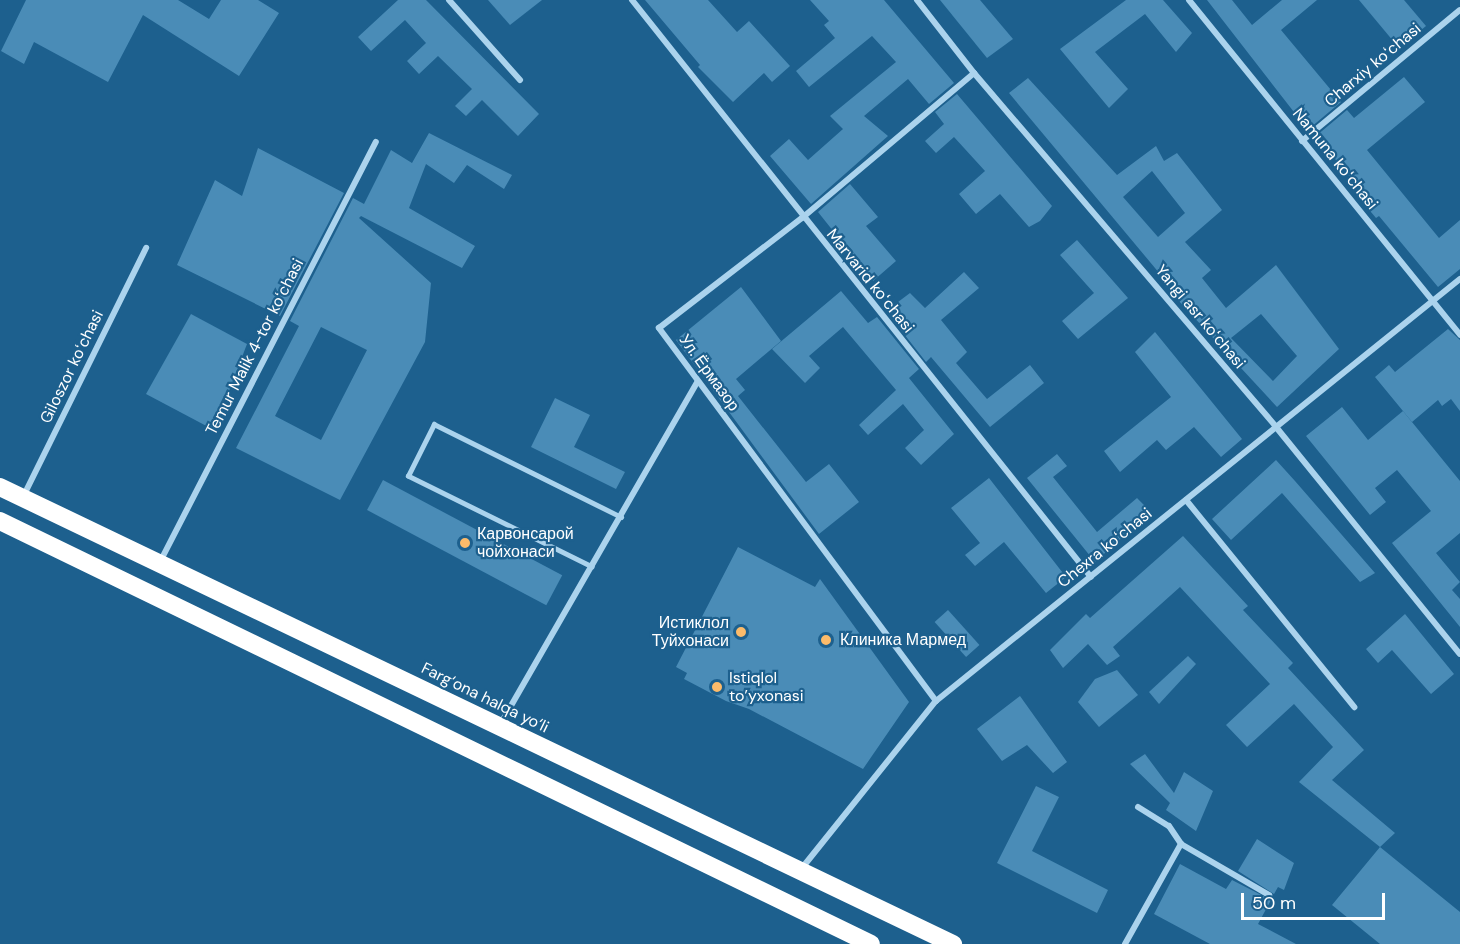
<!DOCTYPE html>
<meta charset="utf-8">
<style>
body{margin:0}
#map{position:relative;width:1460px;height:944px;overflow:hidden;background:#1d608e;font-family:"DM Sans",sans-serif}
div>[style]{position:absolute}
.building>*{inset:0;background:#4a8cb7;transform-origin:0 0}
.lane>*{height:4.5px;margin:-2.25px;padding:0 2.25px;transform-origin:2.25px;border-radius:2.25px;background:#abd3ed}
.street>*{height:6px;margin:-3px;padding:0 3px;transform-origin:3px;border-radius:3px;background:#abd3ed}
.highway>*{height:18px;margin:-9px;padding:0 9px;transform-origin:9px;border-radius:9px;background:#fff}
.dots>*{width:16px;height:16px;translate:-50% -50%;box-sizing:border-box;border:3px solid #1d608e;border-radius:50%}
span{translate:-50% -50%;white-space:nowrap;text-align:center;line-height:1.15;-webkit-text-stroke:4.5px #1d608e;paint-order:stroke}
.street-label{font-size:16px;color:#fff}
.poi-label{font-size:16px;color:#fff}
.left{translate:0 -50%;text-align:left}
.right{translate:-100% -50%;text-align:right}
.scale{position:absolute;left:1241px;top:893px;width:144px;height:27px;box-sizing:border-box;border:3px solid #fff;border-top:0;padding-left:8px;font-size:18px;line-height:21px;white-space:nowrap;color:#fff;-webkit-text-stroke:4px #1d608e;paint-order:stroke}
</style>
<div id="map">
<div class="building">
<div style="clip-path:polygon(26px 0,178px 0,209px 19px,221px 0,258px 0,279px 13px,239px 76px,143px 15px,108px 82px,34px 42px,24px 64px,1px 51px)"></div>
<div style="clip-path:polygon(398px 0,426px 0,539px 114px,518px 136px,482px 100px,466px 116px,455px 106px,472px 89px,438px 56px,419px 74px,407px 61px,426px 43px,405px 20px,371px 51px,358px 37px)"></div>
<div style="clip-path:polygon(488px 0,542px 0,510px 25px)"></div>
<div style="clip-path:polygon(645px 0,708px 0,737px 32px,749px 21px,790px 66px,772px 82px,764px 73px,733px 102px,698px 67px,700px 65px)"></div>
<div style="clip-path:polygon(810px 0,884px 0,954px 83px,929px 104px,908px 79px,864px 116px,888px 136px,811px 204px,770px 156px,789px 139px,808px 160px,843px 129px,830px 116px,896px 62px,872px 36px,809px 87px,796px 71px,835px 38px,824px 25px,829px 21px)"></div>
<div style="clip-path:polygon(940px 0,980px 0,1013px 39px,987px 58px)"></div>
<div style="clip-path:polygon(1126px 0,1163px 0,1192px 33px,1176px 52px,1145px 14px,1095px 52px,1128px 89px,1109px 108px,1060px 49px)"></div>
<div style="clip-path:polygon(1207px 0,1232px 0,1252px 25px,1282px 0,1317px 0,1281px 30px,1341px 102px,1310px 128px,1304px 125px)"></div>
<div style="clip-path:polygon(1359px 0,1404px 0,1426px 26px,1399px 48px)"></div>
<div style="clip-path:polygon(1404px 77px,1425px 102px,1367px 150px,1439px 238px,1460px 220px,1460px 269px,1438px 287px,1379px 216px,1376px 218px,1360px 199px,1365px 195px,1316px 136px,1347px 110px,1354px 118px)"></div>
<div style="clip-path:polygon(evenodd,1028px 78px,1117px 175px,1156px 146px,1164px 161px,1177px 153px,1222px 210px,1185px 242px,1211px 270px,1202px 278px,1226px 308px,1276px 265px,1339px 349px,1277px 407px,1165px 286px,1165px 280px,1009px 93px,1028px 78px,1152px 171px,1185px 213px,1158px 237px,1123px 197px,1152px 171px,1028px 78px,1261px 314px,1297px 356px,1273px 381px,1231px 338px,1261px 314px)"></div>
<div style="clip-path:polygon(957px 94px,1052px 206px,1040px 221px,1029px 227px,1000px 194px,976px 214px,959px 194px,985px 171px,954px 137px,936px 153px,925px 141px,944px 124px,935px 112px)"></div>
<div style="clip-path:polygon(evenodd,429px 133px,512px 175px,504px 189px,467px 165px,454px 183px,426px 164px,409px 208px,475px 246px,462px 268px,361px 216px,359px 218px,431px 283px,425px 342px,340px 500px,236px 448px,299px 326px,290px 321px,353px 198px,364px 204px,391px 150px,412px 163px,429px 133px,321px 327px,367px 350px,321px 440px,275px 416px,321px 327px)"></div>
<div style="clip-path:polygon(258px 148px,344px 193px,280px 316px,177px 265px,215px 180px,242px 196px)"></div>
<div style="clip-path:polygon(850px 184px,878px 217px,866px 226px,896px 261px,873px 281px,818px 212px)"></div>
<div style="clip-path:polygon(1077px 240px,1128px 298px,1078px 339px,1062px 321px,1094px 293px,1060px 255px)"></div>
<div style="clip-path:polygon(964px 272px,979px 288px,941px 320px,967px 352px,956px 363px,987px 399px,1030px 365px,1044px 383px,990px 427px,931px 357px,926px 362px,886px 311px,910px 293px,925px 308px)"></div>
<div style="clip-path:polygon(741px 287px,781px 341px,736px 379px,745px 390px,738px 396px,806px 482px,829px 464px,859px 502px,819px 534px,676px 340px)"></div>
<div style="clip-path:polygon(841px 291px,868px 323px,877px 317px,919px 369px,909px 378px,954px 434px,921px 465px,905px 448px,924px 430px,903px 404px,868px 435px,859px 425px,896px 390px,843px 327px,809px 356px,820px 368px,805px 383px,772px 349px)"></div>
<div style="clip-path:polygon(191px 314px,247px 344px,214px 430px,146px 394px)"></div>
<div style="clip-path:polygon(1448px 329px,1460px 340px,1460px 411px,1451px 399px,1442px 406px,1438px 400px,1412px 422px,1375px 377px,1389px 365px,1395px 372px)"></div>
<div style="clip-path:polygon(1155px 332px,1242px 439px,1221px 457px,1194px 427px,1166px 450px,1157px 440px,1120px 472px,1104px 451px,1171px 397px,1135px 352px)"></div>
<div style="clip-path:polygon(555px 398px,590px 415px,574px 447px,625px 472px,616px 489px,531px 447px)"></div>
<div style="clip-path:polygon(1342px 407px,1368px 440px,1403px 411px,1460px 481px,1460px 533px,1436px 553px,1460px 582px,1452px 590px,1460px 599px,1460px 627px,1392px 543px,1431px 511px,1397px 470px,1375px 488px,1386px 502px,1370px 515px,1306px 436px)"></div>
<div style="clip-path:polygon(1057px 454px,1067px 466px,1053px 477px,1097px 532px,1137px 498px,1147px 508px,1147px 515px,1095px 562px,1027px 478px)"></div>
<div style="clip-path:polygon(1276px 460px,1295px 481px,1375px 573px,1360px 582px,1282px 493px,1231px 540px,1212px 519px)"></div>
<div style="clip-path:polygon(989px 478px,1066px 577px,1046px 593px,1004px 542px,975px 566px,965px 555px,980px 543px,951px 508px)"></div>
<div style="left:383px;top:480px;width:203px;height:34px;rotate:28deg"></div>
<div style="clip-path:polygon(1183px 536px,1248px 606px,1243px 610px,1293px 663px,1288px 668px,1364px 750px,1332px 780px,1395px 833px,1380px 847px,1460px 912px,1460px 944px,1380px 944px,1332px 905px,1380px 847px,1299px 782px,1333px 747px,1294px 704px,1247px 747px,1226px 725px,1270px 684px,1180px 587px,1113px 647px,1120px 656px,1107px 665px,1088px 644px,1063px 668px,1050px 650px,1086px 614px,1090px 618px)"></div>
<div style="clip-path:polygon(738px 547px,815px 587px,820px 579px,909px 702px,863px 769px,749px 709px,726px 701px,684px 679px,687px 673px,676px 667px)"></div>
<div style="left:948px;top:610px;width:47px;height:18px;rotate:48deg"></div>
<div style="clip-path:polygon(1405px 614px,1454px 674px,1431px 694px,1392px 650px,1378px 663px,1366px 649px)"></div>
<div style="clip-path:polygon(1188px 656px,1196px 664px,1159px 704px,1149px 692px)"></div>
<div style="clip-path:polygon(1117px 670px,1138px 695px,1099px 727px,1078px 702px,1095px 679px)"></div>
<div style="clip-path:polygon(1020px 696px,1067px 762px,1053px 773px,1027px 745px,1002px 761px,977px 729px)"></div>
<div style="clip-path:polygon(1145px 754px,1174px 793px,1184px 772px,1213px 791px,1196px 831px,1166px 810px,1170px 803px,1130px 764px)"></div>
<div style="clip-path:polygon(1036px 786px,1059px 797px,1032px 851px,1108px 890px,1097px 913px,997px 863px)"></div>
<div style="clip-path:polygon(1257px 839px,1294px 863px,1284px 890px,1278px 887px,1274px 894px,1238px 871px)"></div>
<div style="clip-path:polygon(1180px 864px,1226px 889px,1232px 880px,1271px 900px,1258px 924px,1296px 944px,1210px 944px,1154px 914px)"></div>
</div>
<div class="lane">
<div style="left:592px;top:567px;width:205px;rotate:-153.7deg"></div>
<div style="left:408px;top:476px;width:58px;rotate:-63.4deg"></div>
<div style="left:434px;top:424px;width:209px;rotate:26.4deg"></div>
</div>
<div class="street">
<div style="left:449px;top:0;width:107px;rotate:48.4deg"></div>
<div style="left:632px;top:0;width:737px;rotate:51.5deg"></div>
<div style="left:917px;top:0;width:93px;rotate:52deg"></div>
<div style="left:974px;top:73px;width:465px;rotate:49.5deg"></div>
<div style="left:1276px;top:427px;width:292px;rotate:51deg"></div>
<div style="left:1189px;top:0;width:431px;rotate:51deg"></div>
<div style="left:1302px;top:141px;width:205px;rotate:-39.7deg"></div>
<div style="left:23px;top:497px;width:278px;rotate:-63.7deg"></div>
<div style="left:1186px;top:500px;width:267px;rotate:50.9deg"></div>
<div style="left:161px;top:560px;width:470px;rotate:-62.8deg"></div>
<div style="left:936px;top:701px;width:465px;rotate:-126.6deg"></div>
<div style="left:659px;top:328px;width:180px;rotate:-37.6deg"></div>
<div style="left:802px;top:218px;width:225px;rotate:-40.1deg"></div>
<div style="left:500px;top:725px;width:396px;rotate:-60.1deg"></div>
<div style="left:1138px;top:807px;width:36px;rotate:32deg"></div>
<div style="left:1169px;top:826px;width:22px;rotate:56deg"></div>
<div style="left:802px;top:868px;width:214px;rotate:-51.3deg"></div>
<div style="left:936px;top:701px;width:673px;rotate:-38.85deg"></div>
<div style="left:1125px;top:944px;width:115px;rotate:-60.8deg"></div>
<div style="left:1181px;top:844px;width:102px;rotate:30.1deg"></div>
</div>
<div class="highway">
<div style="left:0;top:487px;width:1057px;rotate:25.62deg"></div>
<div style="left:0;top:521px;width:968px;rotate:25.9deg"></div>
</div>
<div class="dots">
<div style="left:465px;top:543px;background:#fcbb6a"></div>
<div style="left:741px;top:632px;background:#fcbb6a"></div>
<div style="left:826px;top:640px;background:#fcbb6a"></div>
<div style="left:717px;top:687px;background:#fcbb6a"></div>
</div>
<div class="street-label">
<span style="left:1373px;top:65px;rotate:-40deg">Charxiy koʻchasi</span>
<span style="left:1335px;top:159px;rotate:51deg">Namuna koʻchasi</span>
<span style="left:870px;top:281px;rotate:51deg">Marvarid koʻchasi</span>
<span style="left:1200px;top:317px;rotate:50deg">Yangi asr koʻchasi</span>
<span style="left:255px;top:347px;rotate:-63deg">Temur Malik 4-tor koʻchasi</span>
<span style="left:72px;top:367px;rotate:-64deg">Giloszor koʻchasi</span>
<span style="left:709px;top:373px;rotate:54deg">Ул. Ёрмазор</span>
<span style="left:1105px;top:548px;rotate:-39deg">Chexra koʻchasi</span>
<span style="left:485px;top:698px;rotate:26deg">Farg‘ona halqa yo‘li</span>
</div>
<div class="poi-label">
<span class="left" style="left:477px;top:543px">Карвонсарой<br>чойхонаси</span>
<span class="right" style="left:729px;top:632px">Истиклол<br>Туйхонаси</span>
<span class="left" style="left:840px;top:640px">Клиника Мармед</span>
<span class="left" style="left:729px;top:687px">Istiqlol<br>to’yxonasi</span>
</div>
<div class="scale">50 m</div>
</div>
